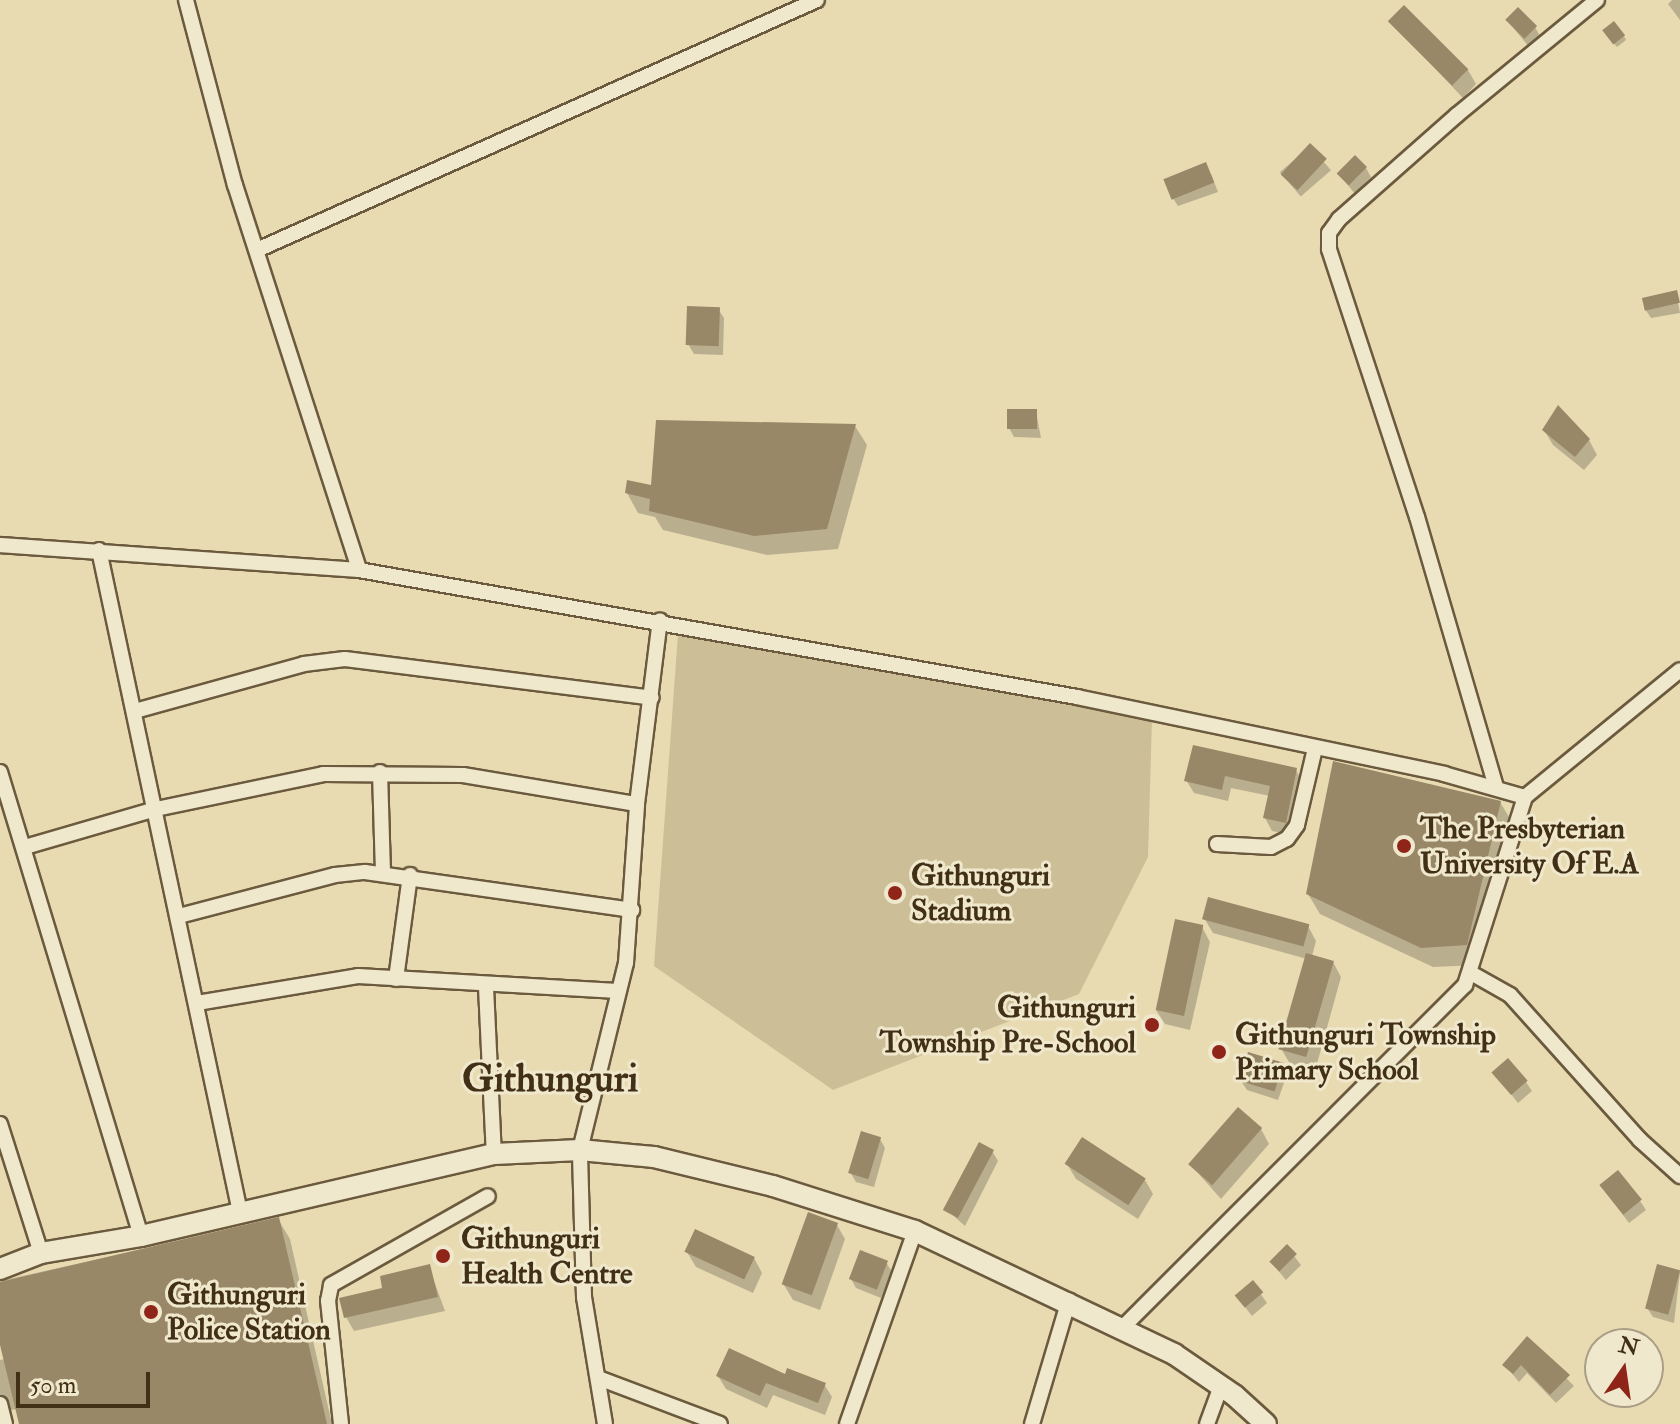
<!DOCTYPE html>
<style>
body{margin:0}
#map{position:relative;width:1680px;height:1424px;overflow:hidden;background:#e8dbb2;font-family:"IM FELL Double Pica",serif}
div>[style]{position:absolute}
.green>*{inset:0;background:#ccbe97}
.shadow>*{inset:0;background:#0003;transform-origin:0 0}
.building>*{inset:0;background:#988867;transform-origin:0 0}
.roads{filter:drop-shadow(2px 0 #6b5a3d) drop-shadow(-2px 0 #6b5a3d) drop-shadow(0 2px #6b5a3d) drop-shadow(0 -2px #6b5a3d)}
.street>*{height:14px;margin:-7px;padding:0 7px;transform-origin:7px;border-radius:7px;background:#f0e8cd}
.secondary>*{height:20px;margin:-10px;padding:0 10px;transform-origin:10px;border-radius:10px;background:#f0e8cd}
.dots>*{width:22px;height:22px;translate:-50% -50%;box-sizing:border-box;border:4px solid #f0e8cd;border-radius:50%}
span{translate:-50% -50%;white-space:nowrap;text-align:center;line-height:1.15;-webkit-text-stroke:6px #f0e8cd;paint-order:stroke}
.poi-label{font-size:30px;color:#412f16;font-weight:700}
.left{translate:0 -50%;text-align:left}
.right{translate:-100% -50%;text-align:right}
.district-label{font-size:38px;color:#412f16;font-weight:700}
.north{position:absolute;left:1584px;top:1328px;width:80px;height:80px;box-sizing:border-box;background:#f0e8cd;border:2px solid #aa9e84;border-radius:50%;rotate:13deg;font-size:22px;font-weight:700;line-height:32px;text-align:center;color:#412f16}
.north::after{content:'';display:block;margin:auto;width:28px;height:36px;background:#8f2418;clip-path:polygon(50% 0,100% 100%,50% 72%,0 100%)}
.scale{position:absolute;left:16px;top:1372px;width:134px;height:36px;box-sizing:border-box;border:4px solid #412f16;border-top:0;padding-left:10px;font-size:24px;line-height:28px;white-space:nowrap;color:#412f16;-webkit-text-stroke:6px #f0e8cd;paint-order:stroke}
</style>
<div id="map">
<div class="green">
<div style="clip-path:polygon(678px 634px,1152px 718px,1148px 857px,1079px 994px,833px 1090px,654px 966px)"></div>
</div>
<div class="shadow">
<div style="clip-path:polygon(1672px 0,1680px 0,1680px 20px,1668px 4px)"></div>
<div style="clip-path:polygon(1507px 20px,1535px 27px,1540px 36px,1529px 47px)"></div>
<div style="clip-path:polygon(1390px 21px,1468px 70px,1476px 84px,1463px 98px)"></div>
<div style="clip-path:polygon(1607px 35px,1624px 36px,1626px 40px,1617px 47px)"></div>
<div style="left:1310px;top:146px;width:32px;height:40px;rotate:49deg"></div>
<div style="clip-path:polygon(1366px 168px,1371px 177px,1355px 194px,1339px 174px)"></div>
<div style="clip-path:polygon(1211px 174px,1218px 192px,1178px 206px,1172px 197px)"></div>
<div style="clip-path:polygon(1676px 292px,1680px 313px,1651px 318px,1645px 309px)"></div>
<div style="clip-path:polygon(718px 309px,724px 318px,723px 355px,694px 354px,688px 344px)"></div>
<div style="clip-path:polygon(1036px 411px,1041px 438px,1014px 437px,1009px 428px)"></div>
<div style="clip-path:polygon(855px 426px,867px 445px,838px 549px,767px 555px,663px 530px,655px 517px,638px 513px,627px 493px)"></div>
<div style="clip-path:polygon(1544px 430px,1589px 440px,1597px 455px,1584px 470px,1553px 445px)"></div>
<div style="clip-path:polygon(1194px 747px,1296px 770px,1303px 783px,1293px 835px,1272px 831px,1265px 818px,1270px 796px,1231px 788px,1228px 801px,1194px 793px,1186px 780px)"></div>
<div style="clip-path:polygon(1500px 802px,1512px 822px,1478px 965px,1433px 967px,1320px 914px,1308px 894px)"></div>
<div style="clip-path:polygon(1204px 918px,1308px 926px,1316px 941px,1312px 956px,1333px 962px,1341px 977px,1315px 1071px,1290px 1064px,1282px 1050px,1307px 959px,1213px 933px)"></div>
<div style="clip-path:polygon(1202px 927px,1210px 942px,1190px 1030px,1165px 1024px,1156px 1010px)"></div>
<div style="clip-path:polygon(1282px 1065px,1287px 1074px,1278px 1100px,1247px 1090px,1241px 1081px)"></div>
<div style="clip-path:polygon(1496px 1075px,1526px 1082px,1532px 1091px,1518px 1103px)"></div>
<div style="clip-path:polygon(1261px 1129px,1269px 1144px,1221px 1199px,1190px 1164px)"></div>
<div style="clip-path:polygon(880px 1139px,885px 1148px,874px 1187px,856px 1182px,850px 1172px)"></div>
<div style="clip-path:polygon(992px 1151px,998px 1161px,965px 1226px,947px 1210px)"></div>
<div style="clip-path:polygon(1067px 1164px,1145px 1180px,1153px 1194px,1138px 1219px,1076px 1179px)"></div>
<div style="clip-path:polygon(1607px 1194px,1640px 1201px,1646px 1210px,1629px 1223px)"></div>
<div style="clip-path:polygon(278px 1219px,290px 1239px,332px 1424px,21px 1424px,17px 1409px,0 1412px,0 1360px,5px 1359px,0 1281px)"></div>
<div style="clip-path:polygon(837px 1225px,845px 1239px,820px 1310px,793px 1300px,784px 1285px)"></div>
<div style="clip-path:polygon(1287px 1247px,1301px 1265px,1286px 1280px,1271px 1262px)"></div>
<div style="clip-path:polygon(687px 1252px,754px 1258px,762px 1273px,753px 1293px,696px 1267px)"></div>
<div style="clip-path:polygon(886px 1262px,892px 1272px,881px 1298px,856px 1288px,851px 1279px)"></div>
<div style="clip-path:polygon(1658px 1266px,1680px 1272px,1674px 1323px,1653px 1317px,1647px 1308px)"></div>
<div style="clip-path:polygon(429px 1267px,445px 1311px,354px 1331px,346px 1317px)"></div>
<div style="clip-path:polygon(1253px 1283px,1267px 1303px,1252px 1316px,1237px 1297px)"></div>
<div style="clip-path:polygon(1528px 1339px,1574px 1386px,1556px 1403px,1527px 1373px,1519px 1382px,1505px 1365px)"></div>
<div style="clip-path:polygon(718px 1376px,786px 1377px,824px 1384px,832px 1397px,825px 1415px,773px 1395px,767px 1408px,726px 1389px)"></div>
</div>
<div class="building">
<div style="left:1404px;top:5px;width:91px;height:23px;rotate:45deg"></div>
<div style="left:1518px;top:7px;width:27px;height:18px;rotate:45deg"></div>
<div style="left:1614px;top:21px;width:18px;height:15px;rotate:52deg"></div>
<div style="left:1310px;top:143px;width:23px;height:43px;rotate:43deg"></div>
<div style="left:1355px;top:155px;width:17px;height:26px;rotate:45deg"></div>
<div style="left:1206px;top:162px;width:22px;height:46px;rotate:68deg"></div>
<div style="left:1677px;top:290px;width:13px;height:36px;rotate:77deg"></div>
<div style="left:687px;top:306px;width:33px;height:39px;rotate:2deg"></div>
<div style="clip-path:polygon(1558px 405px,1590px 439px,1575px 457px,1542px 430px)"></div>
<div style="left:1007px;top:409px;width:30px;height:20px"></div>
<div style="clip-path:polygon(656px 420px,856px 424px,827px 529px,754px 536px,649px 511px,650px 499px,625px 493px,627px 480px,651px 485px)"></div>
<div style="clip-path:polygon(1193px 745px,1297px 768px,1286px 823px,1263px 818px,1270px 786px,1225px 776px,1222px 790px,1184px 781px)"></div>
<div style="clip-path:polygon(1333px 761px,1501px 801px,1467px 945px,1421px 948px,1306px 894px)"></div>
<div style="left:1208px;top:897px;width:105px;height:23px;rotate:15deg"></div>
<div style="left:1175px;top:919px;width:29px;height:93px;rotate:12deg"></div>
<div style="left:1306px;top:953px;width:29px;height:100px;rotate:16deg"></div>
<div style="left:1248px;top:1052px;width:37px;height:30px;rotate:17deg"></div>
<div style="left:1508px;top:1058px;width:30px;height:22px;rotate:49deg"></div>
<div style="left:1238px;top:1107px;width:32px;height:76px;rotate:41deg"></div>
<div style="left:861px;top:1131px;width:21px;height:44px;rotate:17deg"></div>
<div style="left:1082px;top:1137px;width:76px;height:32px;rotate:33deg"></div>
<div style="left:979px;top:1142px;width:17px;height:77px;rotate:28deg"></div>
<div style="left:1618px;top:1170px;width:38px;height:24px;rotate:51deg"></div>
<div style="left:808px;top:1212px;width:32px;height:77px;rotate:20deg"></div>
<div style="clip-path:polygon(279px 1217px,327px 1424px,19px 1424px,0 1345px,0 1282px)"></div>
<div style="left:695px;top:1229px;width:66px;height:25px;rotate:25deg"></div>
<div style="left:1287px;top:1244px;width:14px;height:25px;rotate:45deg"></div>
<div style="left:860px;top:1250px;width:30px;height:31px;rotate:21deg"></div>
<div style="clip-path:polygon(430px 1264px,438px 1297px,344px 1318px,339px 1298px,382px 1288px,380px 1276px)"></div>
<div style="left:1657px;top:1264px;width:24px;height:46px;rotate:15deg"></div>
<div style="left:1253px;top:1280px;width:16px;height:24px;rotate:50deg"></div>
<div style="clip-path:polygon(1527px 1336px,1570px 1375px,1550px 1395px,1521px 1365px,1513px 1374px,1502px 1365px)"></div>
<div style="clip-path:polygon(729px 1348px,785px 1374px,787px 1368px,826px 1383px,818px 1403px,766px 1383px,760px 1396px,716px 1376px)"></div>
</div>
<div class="roads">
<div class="street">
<div style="left:186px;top:0;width:191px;rotate:75.2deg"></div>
<div style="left:235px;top:185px;width:404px;rotate:72.1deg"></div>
<div style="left:257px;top:250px;width:613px;rotate:-24.06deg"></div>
<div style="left:0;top:545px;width:360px;rotate:4deg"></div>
<div style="left:359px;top:570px;width:729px;rotate:10.03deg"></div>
<div style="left:1077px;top:697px;width:375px;rotate:11.8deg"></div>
<div style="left:1444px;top:774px;width:84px;rotate:15.9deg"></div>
<div style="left:99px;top:550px;width:677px;rotate:77.98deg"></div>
<div style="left:135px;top:711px;width:175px;rotate:-15.5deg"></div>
<div style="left:304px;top:664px;width:41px;rotate:-7deg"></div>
<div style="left:345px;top:659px;width:309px;rotate:7.2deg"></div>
<div style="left:0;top:772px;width:485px;rotate:73.1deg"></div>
<div style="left:380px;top:772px;width:102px;rotate:88.3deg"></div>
<div style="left:1496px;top:787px;width:281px;rotate:-106.3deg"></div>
<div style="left:1417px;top:517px;width:282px;rotate:-108.2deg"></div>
<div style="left:1329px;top:249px;width:16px;rotate:-90deg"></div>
<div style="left:1329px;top:233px;width:17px;rotate:-54deg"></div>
<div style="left:1339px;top:219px;width:157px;rotate:-41.4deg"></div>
<div style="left:1457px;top:115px;width:181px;rotate:-39.4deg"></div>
<div style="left:1217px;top:844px;width:54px;rotate:3.2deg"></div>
<div style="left:1271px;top:847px;width:18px;rotate:-27deg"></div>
<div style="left:1287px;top:839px;width:17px;rotate:-54deg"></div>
<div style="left:1297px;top:825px;width:79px;rotate:-76.8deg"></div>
<div style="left:25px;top:847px;width:136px;rotate:-16.2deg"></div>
<div style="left:156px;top:809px;width:171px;rotate:-11.8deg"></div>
<div style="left:323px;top:774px;width:140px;rotate:0.4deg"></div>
<div style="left:463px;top:775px;width:176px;rotate:9.5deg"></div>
<div style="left:179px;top:916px;width:161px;rotate:-14.7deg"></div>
<div style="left:335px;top:875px;width:30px;rotate:-6deg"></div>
<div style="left:365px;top:872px;width:270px;rotate:8.1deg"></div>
<div style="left:1471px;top:973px;width:45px;rotate:29.4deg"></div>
<div style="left:1510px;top:995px;width:195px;rotate:48.1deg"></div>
<div style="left:1640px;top:1140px;width:54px;rotate:42deg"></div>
<div style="left:396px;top:979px;width:105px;rotate:-82.3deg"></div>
<div style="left:486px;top:987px;width:167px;rotate:87.3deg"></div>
<div style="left:197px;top:1003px;width:163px;rotate:-9.5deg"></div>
<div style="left:358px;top:976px;width:260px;rotate:3.3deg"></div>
<div style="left:0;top:1124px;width:135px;rotate:72.4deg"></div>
<div style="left:1123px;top:1327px;width:484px;rotate:-45deg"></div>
<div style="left:1465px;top:985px;width:197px;rotate:-72.3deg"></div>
<div style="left:1525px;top:797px;width:200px;rotate:-39.3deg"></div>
<div style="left:601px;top:1379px;width:127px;rotate:20.7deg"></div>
<div style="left:0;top:1404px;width:21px;rotate:76deg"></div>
<div style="left:341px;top:1424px;width:124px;rotate:-96deg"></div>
<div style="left:328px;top:1301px;width:16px;rotate:-79deg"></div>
<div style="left:331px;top:1285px;width:180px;rotate:-29.5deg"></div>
<div style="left:605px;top:1424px;width:129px;rotate:-99.4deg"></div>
<div style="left:584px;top:1297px;width:147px;rotate:-91.6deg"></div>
<div style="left:580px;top:1150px;width:193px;rotate:-76.2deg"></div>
<div style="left:626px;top:963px;width:159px;rotate:-86deg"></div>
<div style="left:637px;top:804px;width:185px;rotate:-82.9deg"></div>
<div style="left:847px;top:1424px;width:205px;rotate:-70.6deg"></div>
<div style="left:1032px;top:1424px;width:129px;rotate:-73.4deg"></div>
<div style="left:1207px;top:1424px;width:40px;rotate:-69.8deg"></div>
</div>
<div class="secondary">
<div style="left:0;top:1269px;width:44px;rotate:-21.3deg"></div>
<div style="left:41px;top:1253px;width:101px;rotate:-9.6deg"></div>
<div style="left:141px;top:1236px;width:362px;rotate:-13.1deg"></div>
<div style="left:494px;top:1154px;width:86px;rotate:-2.7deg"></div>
<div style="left:580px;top:1150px;width:74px;rotate:5.4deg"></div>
<div style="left:654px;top:1157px;width:122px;rotate:13.7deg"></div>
<div style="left:773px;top:1186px;width:149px;rotate:17.6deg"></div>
<div style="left:915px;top:1231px;width:287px;rotate:25.4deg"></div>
<div style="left:1174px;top:1354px;width:73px;rotate:34.3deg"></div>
<div style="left:1234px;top:1395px;width:43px;rotate:42.2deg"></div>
</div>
</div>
<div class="dots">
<div style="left:1404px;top:846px;background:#8f2418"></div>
<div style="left:895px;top:893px;background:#8f2418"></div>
<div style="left:1152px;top:1025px;background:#8f2418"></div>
<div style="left:1219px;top:1052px;background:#8f2418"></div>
<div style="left:443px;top:1256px;background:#8f2418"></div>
<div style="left:151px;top:1312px;background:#8f2418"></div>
</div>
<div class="poi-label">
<span class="left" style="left:1420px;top:846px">The Presbyterian<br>University Of E.A</span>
<span class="left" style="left:911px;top:893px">Githunguri<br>Stadium</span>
<span class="right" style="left:1136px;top:1025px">Githunguri<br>Township Pre-School</span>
<span class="left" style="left:1235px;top:1052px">Githunguri Township<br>Primary School</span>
<span class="left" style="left:461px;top:1256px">Githunguri<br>Health Centre</span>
<span class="left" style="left:167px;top:1312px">Githunguri<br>Police Station</span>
</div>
<div class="district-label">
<span style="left:550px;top:1080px">Githunguri</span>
</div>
<div class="north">N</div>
<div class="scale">50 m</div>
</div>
